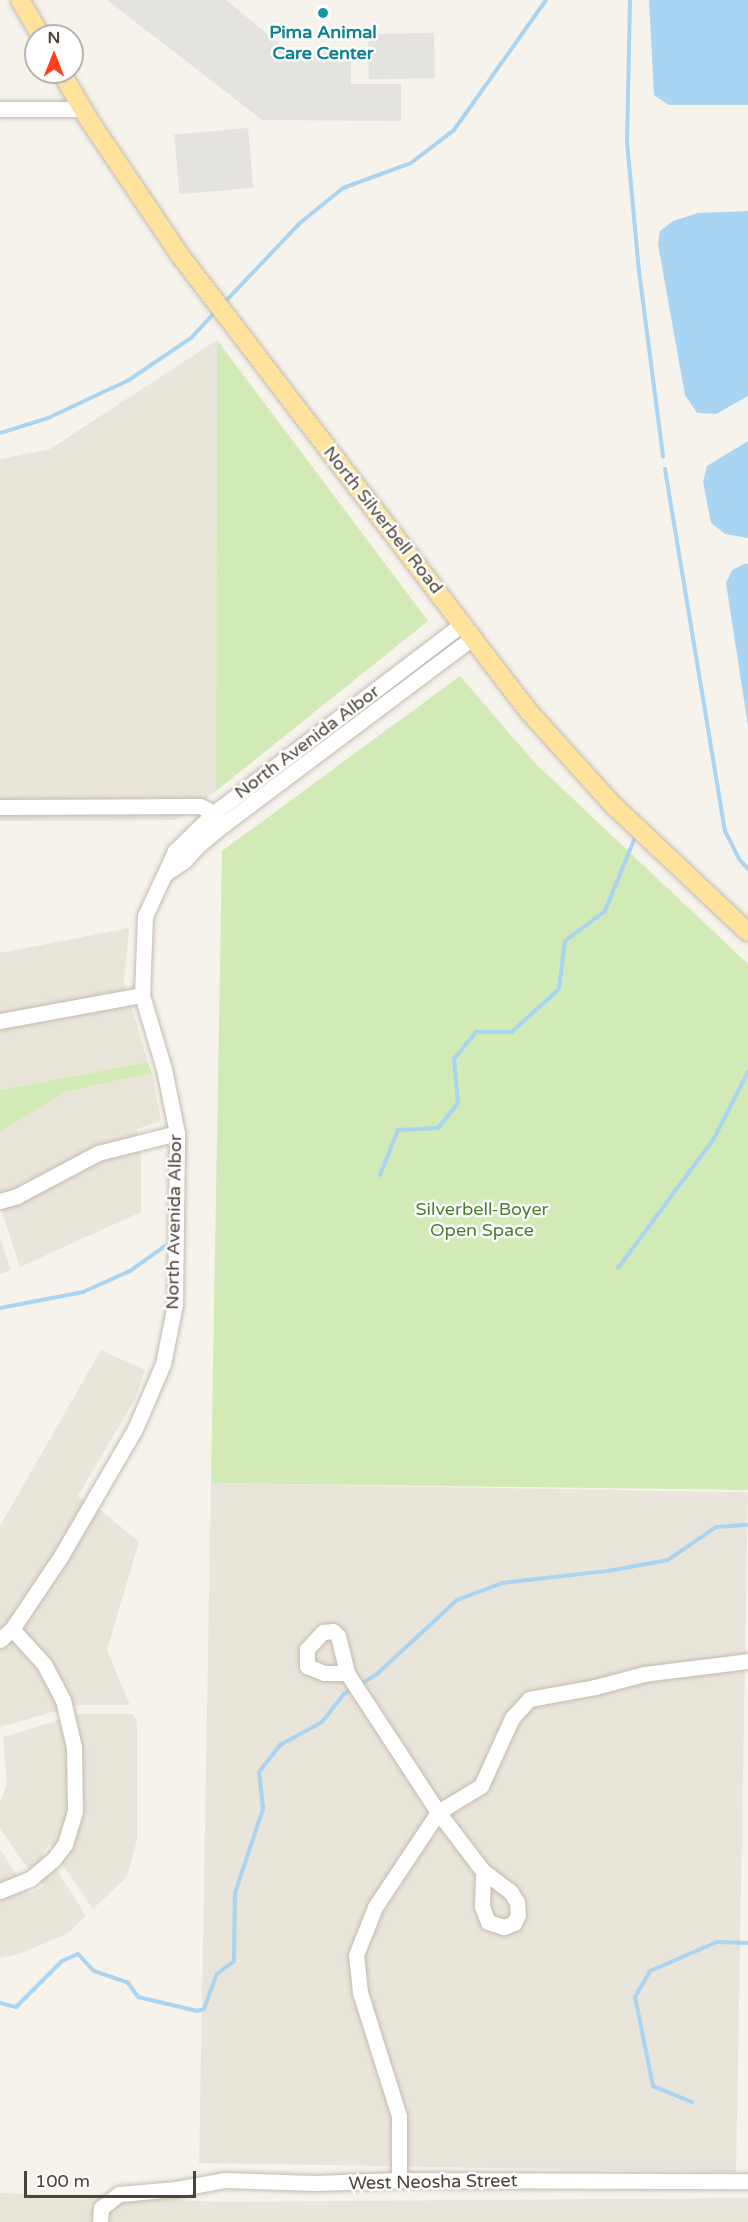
<!DOCTYPE html>
<html>
<head>
<meta charset="utf-8">
<style>
	body { margin:0 }
	#map { position:relative; width:748px; height:2222px; overflow:hidden; background:#f6f3ec; font-family:"Varela Round",sans-serif }
	div>[style] { position:absolute }
	.residential>* { inset:0; background:#eae5da; transform-origin:0 0 }
	.green>* { inset:0; background:#d2eab5 }
	.parking>* { inset:0; background:#e5e3e0; transform-origin:0 0 }
	.water>* { inset:0; background:#a9d4f2 }
	.stream>* { height:4px; margin:-2px; padding:0 2px; transform-origin:2px; border-radius:2px; background:#a9d4f2 }
	.roads { filter:drop-shadow(0 0 2px #c2bbae) drop-shadow(0 0 2px #c2bbae) }
	.minor>* { height:15px; margin:-7.5px; padding:0 7.5px; transform-origin:7.5px; border-radius:7.5px; background:#fff }
	.major>* { height:18px; margin:-9px; padding:0 9px; transform-origin:9px; border-radius:9px; background:#ffe39c }
	.dots>* { width:16px; height:16px; translate:-50% -50%; box-sizing:border-box; border:3px solid #fff; border-radius:50% }
	span { translate:-50% -50%; white-space:nowrap; text-align:center; line-height:1.15; -webkit-text-stroke:5px #fff; paint-order:stroke }
	.culture-label { font-size:18px; color:#0d838f; font-weight:700 }
	.street-label { font-size:18px; color:#4b4439 }
	.park-label { font-size:18px; color:#4a7f2a }
	.north { position:absolute; left:24px; top:24px; width:60px; height:60px; box-sizing:border-box; background:#fff; border:2px solid #b7b4b0; border-radius:50%; rotate:0deg; font-size:16px; font-weight:700; line-height:24px; text-align:center; color:#4b4439 }
	.north::after { content:''; display:block; margin:auto; width:21px; height:27px; background:#fc3f1d; clip-path:polygon(50% 0,100% 100%,50% 72%,0 100%) }
	.scale { position:absolute; left:24px; top:2171px; width:172px; height:27px; box-sizing:border-box; border:3px solid #4b4439; border-top:0; padding-left:8px; font-size:18px; line-height:21px; white-space:nowrap; color:#4b4439; -webkit-text-stroke:4px #fff; paint-order:stroke }
</style>
</head>
<body>
<div id="map">
	<div class="residential">
		<i style="clip-path:polygon(217px 340px,216px 791px,177px 820px,0 821px,0 459px,50px 449px)"></i>
		<i style="clip-path:polygon(129px 928px,124px 982px,148px 1062px,0 1090px,0 953px)"></i>
		<i style="clip-path:polygon(152px 1073px,161px 1121px,137px 1129px,141px 1155px,141px 1212px,20px 1267px,0 1206px,0 1132px,65px 1092px)"></i>
		<i style="clip-path:polygon(0 1238px,11px 1270px,0 1274px)"></i>
		<i style="clip-path:polygon(101px 1350px,145px 1370px,135px 1399px,78px 1496px,102px 1511px,139px 1542px,107px 1650px,130px 1705px,77px 1705px,0 1727px,0 1526px)"></i>
		<i style="left:211px;top:1483px;width:537px;height:680px;rotate:1deg"></i>
		<i style="clip-path:polygon(79px 1714px,133px 1714px,137px 1722px,137px 1840px,127px 1877px,93px 1909px,49px 1844px,42px 1854px,59px 1873px,86px 1916px,67px 1934px,19px 1954px,0 1958px,0 1849px,29px 1894px,44px 1886px,25px 1865px,0 1828px,0 1803px,7px 1783px,3px 1737px)"></i>
		<i style="clip-path:polygon(0 2193px,221px 2202px,748px 2198px,748px 2222px,0 2222px)"></i>
	</div>
	<div class="green">
		<i style="clip-path:polygon(217px 340px,428px 621px,216px 791px)"></i>
		<i style="clip-path:polygon(460px 676px,535px 763px,748px 964px,748px 1490px,211px 1483px,222px 851px)"></i>
		<i style="clip-path:polygon(148px 1062px,152px 1073px,65px 1092px,0 1132px,0 1090px)"></i>
	</div>
	<div class="parking">
		<i style="clip-path:polygon(107px 0,226px 0,288px 51px,351px 51px,351px 84px,401px 84px,401px 121px,262px 120px)"></i>
		<i style="left:434px;top:33px;width:45px;height:66px;rotate:89deg"></i>
		<i style="left:248px;top:128px;width:60px;height:74px;rotate:85deg"></i>
	</div>
	<div class="water">
		<i style="clip-path:polygon(649px 0,748px 0,748px 105px,669px 105px,654px 95px)"></i>
		<i style="clip-path:polygon(748px 211px,748px 396px,716px 414px,697px 413px,685px 395px,658px 244px,660px 231px,673px 221px,698px 213px)"></i>
		<i style="clip-path:polygon(748px 441px,748px 538px,725px 534px,711px 523px,703px 482px,707px 466px)"></i>
		<i style="clip-path:polygon(746px 563px,748px 564px,748px 726px,726px 583px,732px 570px)"></i>
	</div>
	<div class="stream">
		<i style="left:630px;top:0;width:142px;rotate:91.2deg"></i>
		<i style="left:627px;top:142px;width:130px;rotate:84.7deg"></i>
		<i style="left:639px;top:271px;width:187px;rotate:82.6deg"></i>
		<i style="left:223px;top:304px;width:112px;rotate:-46.5deg"></i>
		<i style="left:300px;top:223px;width:55px;rotate:-39.1deg"></i>
		<i style="left:343px;top:188px;width:72px;rotate:-20.2deg"></i>
		<i style="left:411px;top:163px;width:54px;rotate:-37.5deg"></i>
		<i style="left:454px;top:130px;width:159px;rotate:-54.7deg"></i>
		<i style="left:0;top:433px;width:50px;rotate:-17.4deg"></i>
		<i style="left:48px;top:418px;width:89px;rotate:-25.1deg"></i>
		<i style="left:129px;top:380px;width:75px;rotate:-34.1deg"></i>
		<i style="left:191px;top:338px;width:37px;rotate:-47deg"></i>
		<i style="left:665px;top:469px;width:367px;rotate:80.6deg"></i>
		<i style="left:725px;top:831px;width:31px;rotate:63deg"></i>
		<i style="left:739px;top:859px;width:13px;rotate:48deg"></i>
		<i style="left:380px;top:1175px;width:48px;rotate:-68.2deg"></i>
		<i style="left:398px;top:1130px;width:40px;rotate:-2.9deg"></i>
		<i style="left:438px;top:1128px;width:32px;rotate:-51deg"></i>
		<i style="left:458px;top:1103px;width:44px;rotate:-95.2deg"></i>
		<i style="left:454px;top:1059px;width:35px;rotate:-51deg"></i>
		<i style="left:476px;top:1032px;width:36px"></i>
		<i style="left:512px;top:1032px;width:64px;rotate:-42.5deg"></i>
		<i style="left:559px;top:989px;width:48px;rotate:-82.9deg"></i>
		<i style="left:565px;top:941px;width:50px;rotate:-36.9deg"></i>
		<i style="left:605px;top:911px;width:77px;rotate:-67.8deg"></i>
		<i style="left:618px;top:1268px;width:159px;rotate:-53.4deg"></i>
		<i style="left:713px;top:1140px;width:76px;rotate:-62.8deg"></i>
		<i style="left:0;top:1308px;width:85px;rotate:-10.9deg"></i>
		<i style="left:83px;top:1292px;width:51px;rotate:-24.1deg"></i>
		<i style="left:130px;top:1271px;width:43px;rotate:-35.5deg"></i>
		<i style="left:359px;top:1685px;width:21px;rotate:-31deg"></i>
		<i style="left:377px;top:1674px;width:109px;rotate:-42.8deg"></i>
		<i style="left:457px;top:1600px;width:48px;rotate:-20.7deg"></i>
		<i style="left:502px;top:1583px;width:107px;rotate:-6.5deg"></i>
		<i style="left:608px;top:1571px;width:61px;rotate:-10.4deg"></i>
		<i style="left:668px;top:1560px;width:58px;rotate:-34.5deg"></i>
		<i style="left:716px;top:1527px;width:32px;rotate:-4deg"></i>
		<i style="left:0;top:2003px;width:16px;rotate:14deg"></i>
		<i style="left:16px;top:2007px;width:65px;rotate:-45deg"></i>
		<i style="left:62px;top:1961px;width:17px;rotate:-24deg"></i>
		<i style="left:78px;top:1954px;width:23px;rotate:47deg"></i>
		<i style="left:94px;top:1971px;width:36px;rotate:19deg"></i>
		<i style="left:128px;top:1983px;width:17px;rotate:54deg"></i>
		<i style="left:138px;top:1997px;width:61px;rotate:13.3deg"></i>
		<i style="left:197px;top:2011px;width:7px;rotate:-16deg"></i>
		<i style="left:204px;top:2009px;width:37px;rotate:-70deg"></i>
		<i style="left:217px;top:1974px;width:21px;rotate:-37deg"></i>
		<i style="left:234px;top:1961px;width:68px;rotate:-89.2deg"></i>
		<i style="left:235px;top:1893px;width:89px;rotate:-71.6deg"></i>
		<i style="left:263px;top:1809px;width:37px;rotate:-96deg"></i>
		<i style="left:259px;top:1772px;width:34px;rotate:-52deg"></i>
		<i style="left:280px;top:1745px;width:48px;rotate:-28.7deg"></i>
		<i style="left:322px;top:1722px;width:36px;rotate:-52deg"></i>
		<i style="left:344px;top:1694px;width:9px;rotate:-32deg"></i>
		<i style="left:692px;top:2102px;width:42px;rotate:-157.7deg"></i>
		<i style="left:653px;top:2086px;width:91px;rotate:-101.4deg"></i>
		<i style="left:635px;top:1997px;width:30px;rotate:-60deg"></i>
		<i style="left:650px;top:1971px;width:73px;rotate:-23.4deg"></i>
		<i style="left:717px;top:1942px;width:31px;rotate:2deg"></i>
	</div>
	<div class="roads">
		<div class="minor">
			<i style="left:0;top:109px;width:83px"></i>
			<i style="left:0;top:807px;width:200px;rotate:-0.3deg"></i>
			<i style="left:200px;top:806px;width:16px;rotate:27deg"></i>
			<i style="left:214px;top:813px;width:10px;rotate:53deg"></i>
			<i style="left:166px;top:873px;width:22px;rotate:-34deg"></i>
			<i style="left:184px;top:861px;width:23px;rotate:-47deg"></i>
			<i style="left:200px;top:844px;width:30px;rotate:-40deg"></i>
			<i style="left:223px;top:825px;width:313px;rotate:-36.9deg"></i>
			<i style="left:0;top:1021px;width:144px;rotate:-10.4deg"></i>
			<i style="left:0;top:1201px;width:18px;rotate:-16deg"></i>
			<i style="left:17px;top:1196px;width:92px;rotate:-28deg"></i>
			<i style="left:98px;top:1153px;width:81px;rotate:-14.2deg"></i>
			<i style="left:0;top:1640px;width:16px;rotate:-43deg"></i>
			<i style="left:12px;top:1629px;width:88px;rotate:-56.1deg"></i>
			<i style="left:61px;top:1556px;width:147px;rotate:-59.8deg"></i>
			<i style="left:135px;top:1429px;width:71px;rotate:-66.7deg"></i>
			<i style="left:163px;top:1364px;width:61px;rotate:-78.7deg"></i>
			<i style="left:175px;top:1304px;width:171px;rotate:-89.3deg"></i>
			<i style="left:177px;top:1133px;width:65px;rotate:-101.5deg"></i>
			<i style="left:164px;top:1069px;width:77px;rotate:-106.6deg"></i>
			<i style="left:142px;top:995px;width:79px;rotate:-87.8deg"></i>
			<i style="left:145px;top:916px;width:72px;rotate:-65.2deg"></i>
			<i style="left:175px;top:851px;width:54px;rotate:-44.3deg"></i>
			<i style="left:214px;top:813px;width:313px;rotate:-37.3deg"></i>
			<i style="left:347px;top:1673px;width:23px;rotate:180deg"></i>
			<i style="left:324px;top:1673px;width:18px;rotate:-158deg"></i>
			<i style="left:307px;top:1666px;width:17px;rotate:-90deg"></i>
			<i style="left:307px;top:1649px;width:23px;rotate:-47deg"></i>
			<i style="left:323px;top:1632px;width:10px;rotate:-6deg"></i>
			<i style="left:333px;top:1631px;width:7px;rotate:45deg"></i>
			<i style="left:338px;top:1636px;width:38px;rotate:76deg"></i>
			<i style="left:347px;top:1673px;width:166px;rotate:56.8deg"></i>
			<i style="left:438px;top:1812px;width:74px;rotate:52.7deg"></i>
			<i style="left:483px;top:1871px;width:34px;rotate:37deg"></i>
			<i style="left:510px;top:1891px;width:13px;rotate:58deg"></i>
			<i style="left:517px;top:1902px;width:13px;rotate:86deg"></i>
			<i style="left:518px;top:1915px;width:9px;rotate:117deg"></i>
			<i style="left:514px;top:1923px;width:11px;rotate:158deg"></i>
			<i style="left:504px;top:1927px;width:17px;rotate:-163deg"></i>
			<i style="left:488px;top:1922px;width:17px;rotate:-111deg"></i>
			<i style="left:482px;top:1906px;width:35px;rotate:-88deg"></i>
			<i style="left:0;top:1891px;width:32px;rotate:-22deg"></i>
			<i style="left:30px;top:1879px;width:30px;rotate:-40deg"></i>
			<i style="left:53px;top:1860px;width:20px;rotate:-53deg"></i>
			<i style="left:65px;top:1844px;width:34px;rotate:-73deg"></i>
			<i style="left:75px;top:1811px;width:64px;rotate:-90.9deg"></i>
			<i style="left:74px;top:1747px;width:48px;rotate:-103.2deg"></i>
			<i style="left:63px;top:1700px;width:41px;rotate:-117.8deg"></i>
			<i style="left:44px;top:1664px;width:47px;rotate:-132.4deg"></i>
			<i style="left:399px;top:2180px;width:64px;rotate:-90deg"></i>
			<i style="left:399px;top:2116px;width:130px;rotate:-107.5deg"></i>
			<i style="left:360px;top:1992px;width:37px;rotate:-96deg"></i>
			<i style="left:356px;top:1955px;width:52px;rotate:-68.4deg"></i>
			<i style="left:375px;top:1907px;width:114px;rotate:-56.4deg"></i>
			<i style="left:438px;top:1812px;width:50px;rotate:-31.2deg"></i>
			<i style="left:481px;top:1786px;width:75px;rotate:-65.5deg"></i>
			<i style="left:512px;top:1718px;width:25px;rotate:-48deg"></i>
			<i style="left:529px;top:1699px;width:67px;rotate:-10.3deg"></i>
			<i style="left:595px;top:1687px;width:51px;rotate:-14.9deg"></i>
			<i style="left:644px;top:1674px;width:105px;rotate:-7.1deg"></i>
			<i style="left:100px;top:2222px;width:14px;rotate:-86deg"></i>
			<i style="left:101px;top:2208px;width:23px;rotate:-38deg"></i>
			<i style="left:119px;top:2194px;width:57px;rotate:-5deg"></i>
			<i style="left:176px;top:2189px;width:50px;rotate:-10.4deg"></i>
			<i style="left:225px;top:2180px;width:90px;rotate:1.9deg"></i>
			<i style="left:315px;top:2183px;width:84px;rotate:-2deg"></i>
			<i style="left:399px;top:2180px;width:349px;rotate:0.2deg"></i>
		</div>
		<div class="major">
			<i style="left:20px;top:0;width:42px;rotate:59.7deg"></i>
			<i style="left:61px;top:72px;width:56px;rotate:59.7deg"></i>
			<i style="left:89px;top:120px;width:161px;rotate:56.1deg"></i>
			<i style="left:179px;top:254px;width:576px;rotate:52.61deg"></i>
			<i style="left:529px;top:712px;width:125px;rotate:47.9deg"></i>
			<i style="left:613px;top:805px;width:185px;rotate:43.3deg"></i>
		</div>
	</div>
	<div class="dots">
		<i style="left:323px;top:13px;background:#0f9aa8"></i>
	</div>
	<div class="culture-label">
		<span style="left:323px;top:43px">Pima Animal<br>Care Center</span>
	</div>
	<div class="street-label">
		<span style="left:383px;top:520px;rotate:52deg">North Silverbell Road</span>
		<span style="left:307px;top:742px;rotate:-37deg">North Avenida Albor</span>
		<span style="left:174px;top:1222px;rotate:-89deg">North Avenida Albor</span>
		<span style="left:433px;top:2182px;rotate:-1deg">West Neosha Street</span>
	</div>
	<div class="park-label">
		<span style="left:482px;top:1220px">Silverbell-Boyer<br>Open Space</span>
	</div>
	<div class="north">N</div>
	<div class="scale">100 m</div>
</div>
</body>
</html>
